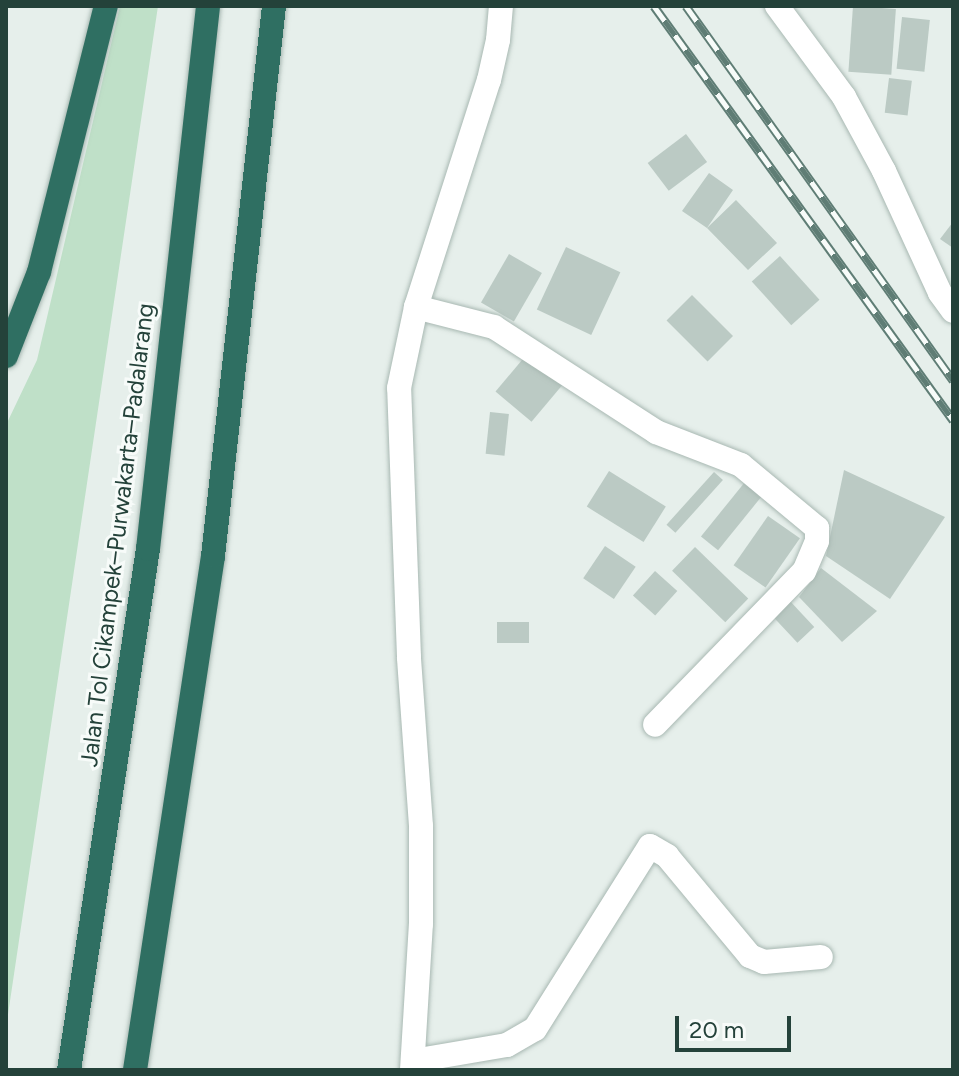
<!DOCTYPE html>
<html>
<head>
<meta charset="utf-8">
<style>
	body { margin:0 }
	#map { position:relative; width:959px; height:1076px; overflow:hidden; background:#e6efeb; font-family:Figtree,sans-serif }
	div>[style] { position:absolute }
	.green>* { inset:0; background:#bfe0c8 }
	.building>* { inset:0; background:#bbcac4; transform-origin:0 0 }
	.roads { filter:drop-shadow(0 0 2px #a8b8b2) drop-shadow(0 0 2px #a8b8b2) }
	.minor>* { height:24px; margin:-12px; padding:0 12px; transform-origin:12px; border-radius:12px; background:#fff }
	.highway>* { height:24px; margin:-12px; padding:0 12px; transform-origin:12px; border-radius:12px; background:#2f6f62 }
	.rail>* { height:9px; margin-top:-4.5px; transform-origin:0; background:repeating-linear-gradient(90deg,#f7fbf9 0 18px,#5f7d75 0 36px); box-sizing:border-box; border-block:2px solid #5f7d75 }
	span { translate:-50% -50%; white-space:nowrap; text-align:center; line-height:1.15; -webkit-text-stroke:6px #f7fbf9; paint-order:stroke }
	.street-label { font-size:24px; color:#24423a }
	.frame { position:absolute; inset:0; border:8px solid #24423a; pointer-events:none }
	.scale { position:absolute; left:675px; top:1016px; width:116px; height:36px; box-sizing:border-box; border:4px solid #24423a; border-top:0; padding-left:10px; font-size:24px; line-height:28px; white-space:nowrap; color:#24423a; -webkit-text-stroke:6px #f7fbf9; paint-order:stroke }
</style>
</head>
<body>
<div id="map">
	<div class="green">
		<i style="clip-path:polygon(120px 6px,158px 6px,6px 1028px,6px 425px,37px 360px)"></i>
	</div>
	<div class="building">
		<i style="left:853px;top:6px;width:43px;height:66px;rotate:4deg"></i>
		<i style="left:902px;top:17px;width:28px;height:52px;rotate:6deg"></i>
		<i style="left:889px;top:78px;width:23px;height:35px;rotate:7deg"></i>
		<i style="left:686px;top:134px;width:35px;height:48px;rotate:53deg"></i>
		<i style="clip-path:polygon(709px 173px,733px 190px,707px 228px,736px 200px,777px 243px,748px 270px,707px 228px,682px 211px)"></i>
		<i style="clip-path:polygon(953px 222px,953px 248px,940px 239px)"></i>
		<i style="left:566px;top:247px;width:60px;height:69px;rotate:25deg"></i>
		<i style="left:509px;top:254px;width:38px;height:56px;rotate:30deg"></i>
		<i style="left:780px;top:256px;width:59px;height:38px;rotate:48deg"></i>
		<i style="left:692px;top:295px;width:58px;height:36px;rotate:45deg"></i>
		<i style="left:527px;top:354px;width:47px;height:49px;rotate:40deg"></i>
		<i style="left:490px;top:412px;width:19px;height:42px;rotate:6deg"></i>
		<i style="clip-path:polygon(844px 470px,945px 517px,890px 599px,826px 556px)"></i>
		<i style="left:609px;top:471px;width:67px;height:42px;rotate:32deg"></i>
		<i style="left:714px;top:472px;width:12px;height:71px;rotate:42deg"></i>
		<i style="left:745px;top:482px;width:22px;height:70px;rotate:39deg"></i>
		<i style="left:768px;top:516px;width:39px;height:60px;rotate:35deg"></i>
		<i style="left:605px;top:546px;width:37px;height:39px;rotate:34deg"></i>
		<i style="left:695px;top:547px;width:74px;height:33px;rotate:44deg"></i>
		<i style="clip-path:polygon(821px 568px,877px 611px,842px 642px,799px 597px)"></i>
		<i style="left:655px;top:571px;width:30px;height:33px;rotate:42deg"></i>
		<i style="left:789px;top:600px;width:37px;height:23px;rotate:47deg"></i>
		<i style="left:497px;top:622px;width:32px;height:21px"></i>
	</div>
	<div class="roads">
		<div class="minor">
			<i style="left:777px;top:6px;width:113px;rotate:53.6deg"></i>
			<i style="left:844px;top:97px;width:84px;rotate:61.6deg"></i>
			<i style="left:884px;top:171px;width:134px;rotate:65.3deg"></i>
			<i style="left:940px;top:293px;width:22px;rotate:54deg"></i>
			<i style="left:416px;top:307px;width:81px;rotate:14.4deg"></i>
			<i style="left:494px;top:327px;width:193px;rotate:32.9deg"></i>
			<i style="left:656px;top:432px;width:91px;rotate:21.2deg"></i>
			<i style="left:741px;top:465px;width:99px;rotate:39.7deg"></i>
			<i style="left:817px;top:528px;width:13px;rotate:90deg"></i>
			<i style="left:817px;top:541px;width:33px;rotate:113deg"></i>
			<i style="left:804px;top:571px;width:214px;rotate:134.1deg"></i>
			<i style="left:413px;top:1061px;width:95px;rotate:-9.7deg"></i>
			<i style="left:507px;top:1045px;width:32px;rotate:-30deg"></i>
			<i style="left:535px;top:1029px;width:216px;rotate:-57.9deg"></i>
			<i style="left:650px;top:846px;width:20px;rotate:30deg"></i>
			<i style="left:667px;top:856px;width:130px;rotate:50.3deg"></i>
			<i style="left:750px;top:956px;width:15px;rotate:23deg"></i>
			<i style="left:764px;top:962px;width:57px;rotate:-5deg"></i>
			<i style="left:412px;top:1070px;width:146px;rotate:-86.5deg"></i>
			<i style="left:421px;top:924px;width:98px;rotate:-90deg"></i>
			<i style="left:421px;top:826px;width:169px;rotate:-94.1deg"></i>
			<i style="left:409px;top:657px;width:269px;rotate:-92.1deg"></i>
			<i style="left:399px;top:388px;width:83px;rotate:-78.1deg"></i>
			<i style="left:416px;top:307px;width:238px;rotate:-72.2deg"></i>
			<i style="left:489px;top:80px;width:41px;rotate:-77.3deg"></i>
			<i style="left:498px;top:40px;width:34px;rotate:-85deg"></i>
		</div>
		<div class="highway">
			<i style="left:6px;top:356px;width:90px;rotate:-68.6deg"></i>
			<i style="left:39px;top:272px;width:274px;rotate:-75.9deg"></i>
			<i style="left:69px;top:1070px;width:527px;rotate:-81.38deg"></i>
			<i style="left:148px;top:549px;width:546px;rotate:-83.69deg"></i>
			<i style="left:135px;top:1070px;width:520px;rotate:-81.37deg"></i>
			<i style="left:213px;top:556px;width:553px;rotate:-83.67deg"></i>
		</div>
	</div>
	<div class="rail">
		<i style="left:654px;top:6px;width:511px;rotate:54.16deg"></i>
		<i style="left:686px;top:6px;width:460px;rotate:54.5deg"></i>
	</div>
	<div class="street-label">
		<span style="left:117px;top:535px;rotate:-83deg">Jalan Tol Cikampek–Purwakarta–Padalarang</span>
	</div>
	<div class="frame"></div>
	<div class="scale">20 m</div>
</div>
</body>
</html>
